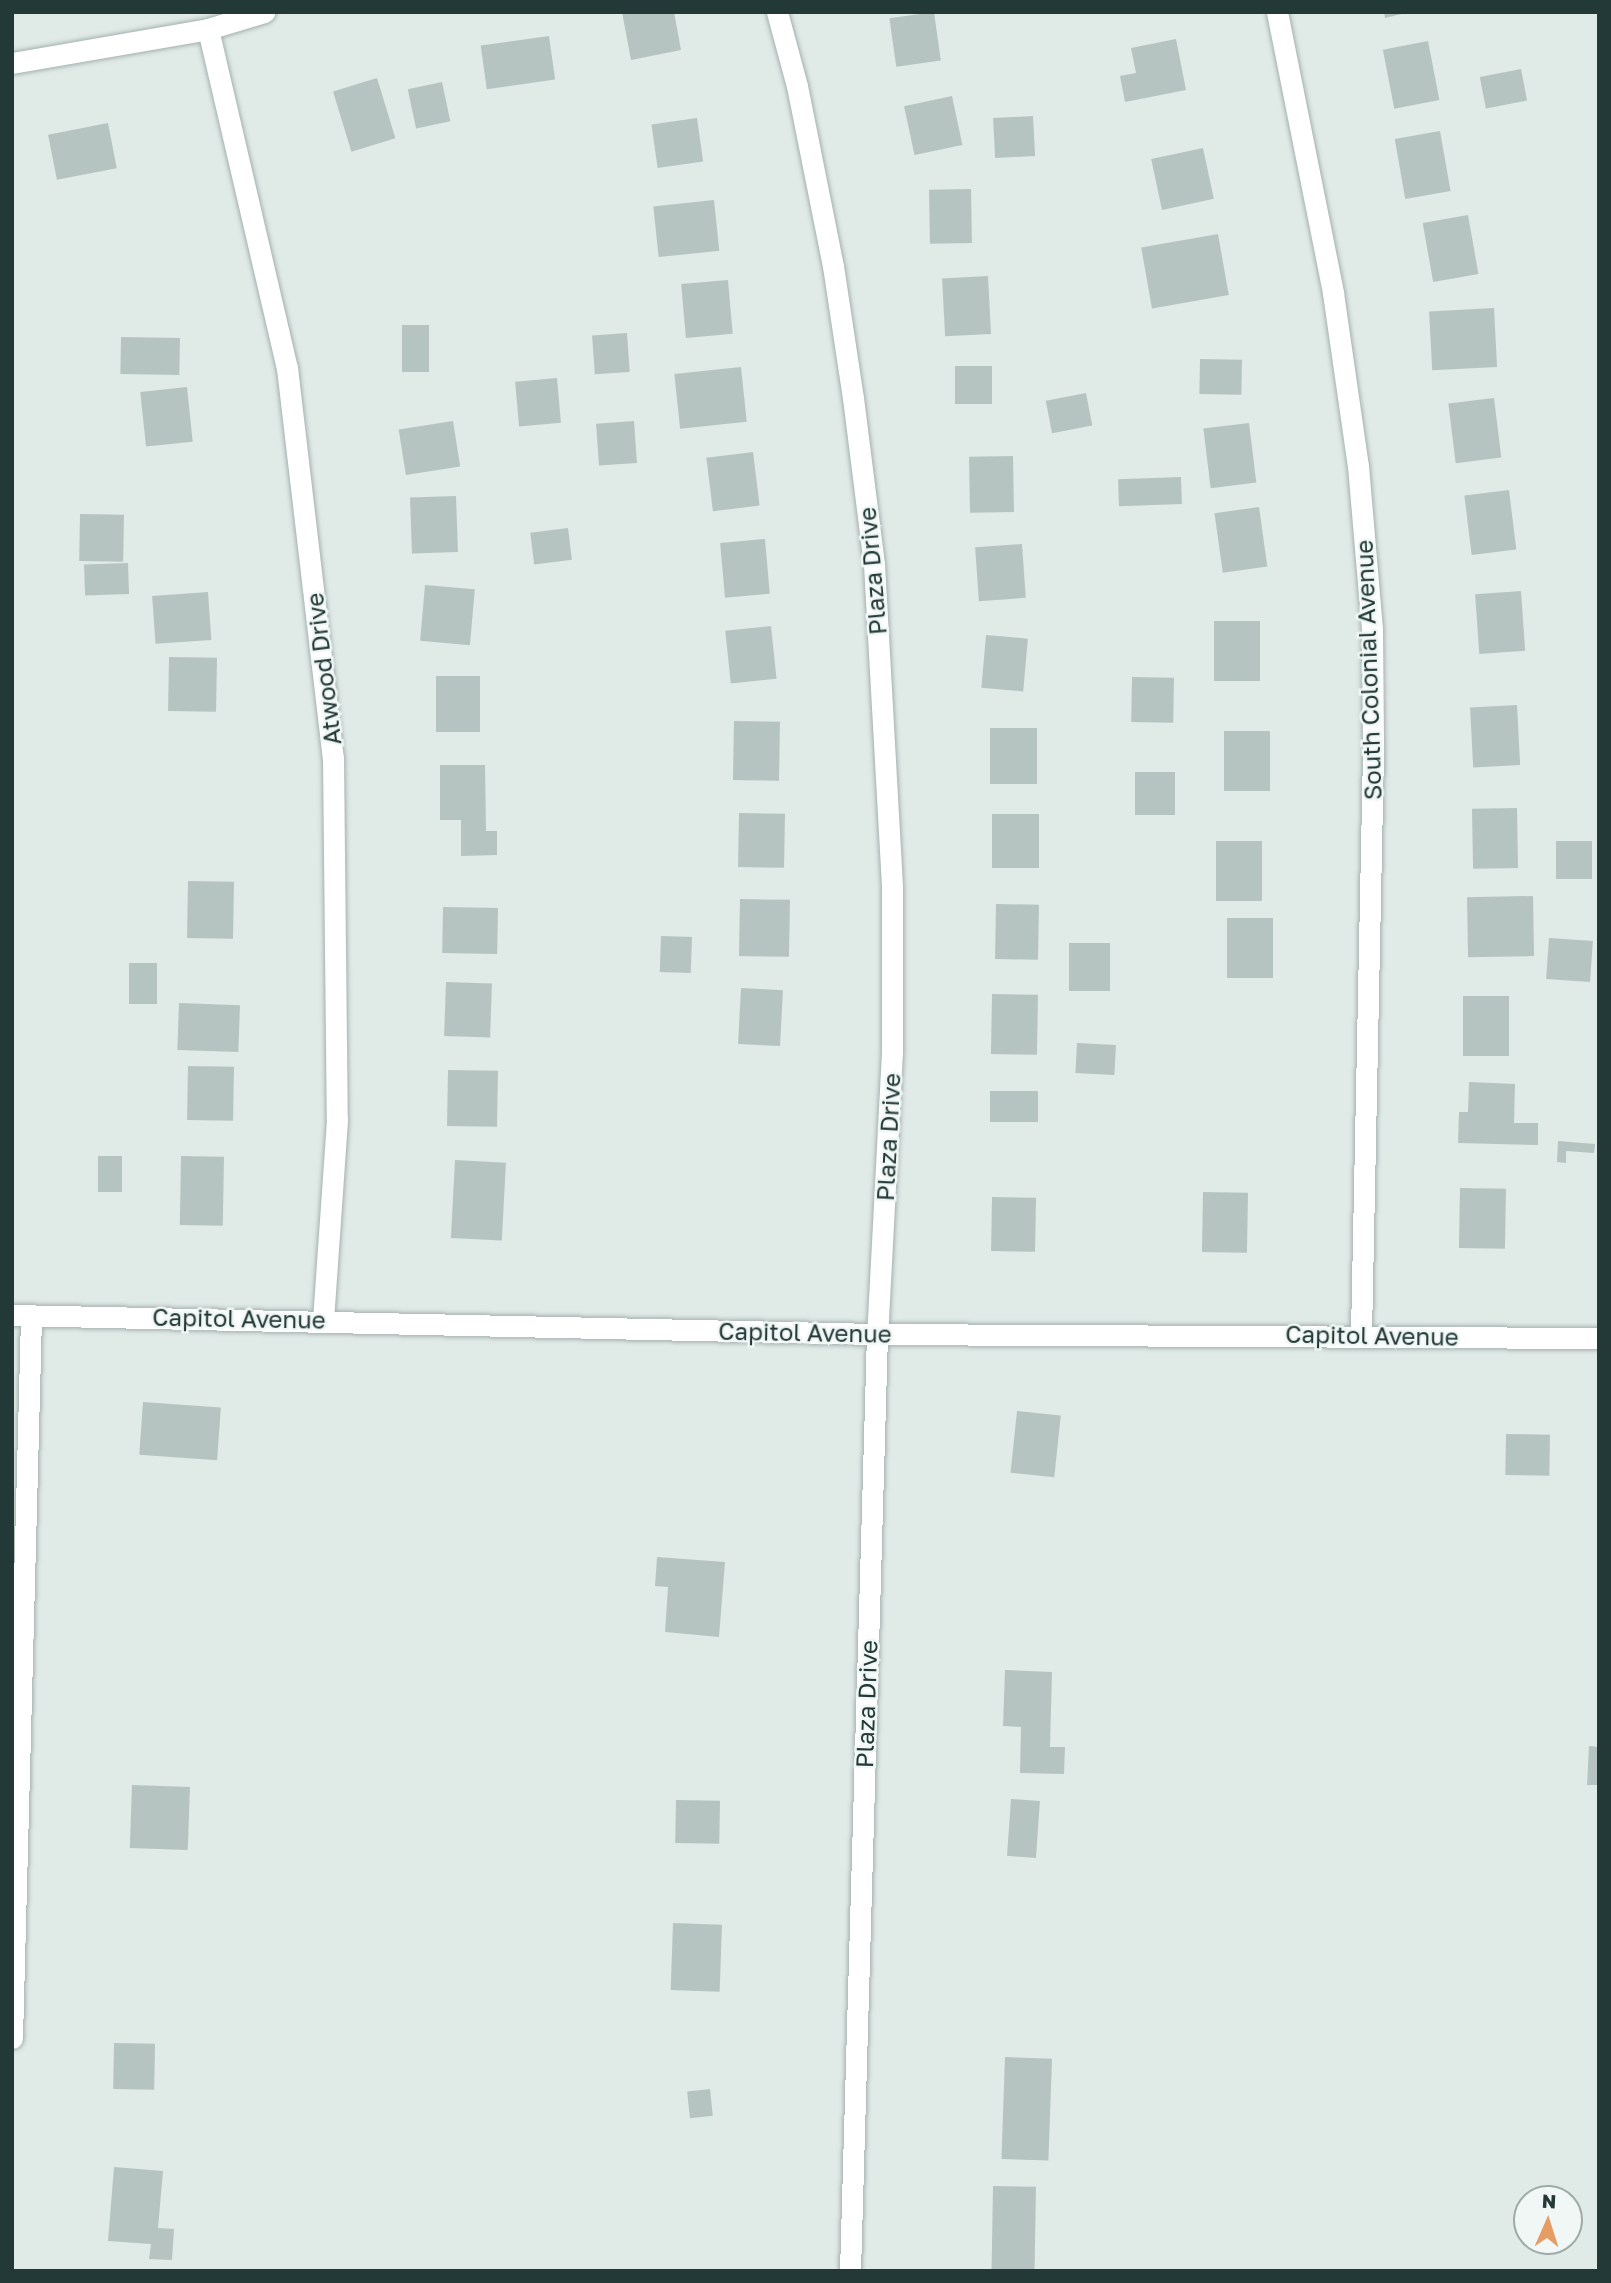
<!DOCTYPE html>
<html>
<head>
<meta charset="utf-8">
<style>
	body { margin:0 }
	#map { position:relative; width:1611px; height:2283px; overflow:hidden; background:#e0eae7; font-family:"Golos Text",sans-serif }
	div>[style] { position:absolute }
	.building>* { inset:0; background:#b6c4c1; transform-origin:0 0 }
	.roads { filter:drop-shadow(0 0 2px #a4b1af) drop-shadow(0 0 2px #a4b1af) }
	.street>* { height:21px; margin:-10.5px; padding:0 10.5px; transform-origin:10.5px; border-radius:10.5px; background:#fff }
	span { translate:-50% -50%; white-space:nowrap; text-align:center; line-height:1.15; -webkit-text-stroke:5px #f0f7f5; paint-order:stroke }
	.street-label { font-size:24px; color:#233937 }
	.frame { position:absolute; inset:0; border:14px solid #233937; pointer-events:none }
	.north { position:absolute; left:1513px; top:2185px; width:70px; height:70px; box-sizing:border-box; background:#f0f7f5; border:2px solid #9eaba9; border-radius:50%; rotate:3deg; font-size:19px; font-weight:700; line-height:28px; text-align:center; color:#233937 }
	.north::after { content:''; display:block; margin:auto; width:24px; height:32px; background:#e59d63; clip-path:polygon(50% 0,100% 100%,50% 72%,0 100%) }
</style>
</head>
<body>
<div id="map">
	<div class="building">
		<i style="clip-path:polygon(622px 12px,674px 12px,681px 50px,631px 60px)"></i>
		<i style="left:934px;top:12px;width:49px;height:45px;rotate:82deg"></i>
		<i style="clip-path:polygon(1384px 12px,1406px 12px,1406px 13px,1385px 18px)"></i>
		<i style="left:549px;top:36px;width:44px;height:69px;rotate:82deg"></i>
		<i style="clip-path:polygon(1176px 39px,1186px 90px,1125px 102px,1120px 76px,1136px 73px,1131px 48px)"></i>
		<i style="left:1428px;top:41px;width:60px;height:46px;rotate:79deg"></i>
		<i style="left:1521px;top:69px;width:32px;height:42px;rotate:79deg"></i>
		<i style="left:377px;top:78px;width:63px;height:46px;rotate:73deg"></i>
		<i style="left:442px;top:82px;width:40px;height:35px;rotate:78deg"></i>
		<i style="left:952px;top:96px;width:50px;height:49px;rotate:78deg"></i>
		<i style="left:1033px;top:116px;width:40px;height:40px;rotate:87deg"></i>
		<i style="left:697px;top:118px;width:44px;height:46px;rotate:82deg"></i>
		<i style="left:108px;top:123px;width:46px;height:61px;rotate:79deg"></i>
		<i style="left:1440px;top:131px;width:61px;height:46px;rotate:80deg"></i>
		<i style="left:1203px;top:148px;width:52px;height:53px;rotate:78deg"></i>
		<i style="left:971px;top:189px;width:54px;height:42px;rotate:89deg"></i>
		<i style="left:714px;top:200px;width:51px;height:61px;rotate:84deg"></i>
		<i style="left:1468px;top:215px;width:60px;height:46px;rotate:80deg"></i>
		<i style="left:1218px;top:234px;width:62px;height:78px;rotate:80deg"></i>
		<i style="left:988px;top:276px;width:58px;height:46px;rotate:87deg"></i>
		<i style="left:728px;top:280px;width:54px;height:47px;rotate:85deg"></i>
		<i style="left:1494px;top:308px;width:59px;height:65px;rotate:87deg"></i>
		<i style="left:402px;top:325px;width:27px;height:47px"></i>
		<i style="left:627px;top:333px;width:39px;height:35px;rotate:86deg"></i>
		<i style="left:121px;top:337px;width:59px;height:37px;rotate:1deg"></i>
		<i style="left:1200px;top:359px;width:42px;height:35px;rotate:1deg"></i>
		<i style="left:955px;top:366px;width:37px;height:38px"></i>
		<i style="left:741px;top:367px;width:55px;height:67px;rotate:84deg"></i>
		<i style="left:557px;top:378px;width:45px;height:42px;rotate:85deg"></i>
		<i style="left:187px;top:387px;width:55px;height:47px;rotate:84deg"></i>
		<i style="left:1086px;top:393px;width:33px;height:41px;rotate:79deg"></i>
		<i style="left:1494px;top:398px;width:60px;height:46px;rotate:83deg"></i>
		<i style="left:453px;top:421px;width:46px;height:55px;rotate:81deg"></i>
		<i style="left:634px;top:421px;width:42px;height:38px;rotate:86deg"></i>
		<i style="left:1249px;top:423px;width:60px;height:46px;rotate:83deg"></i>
		<i style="left:753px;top:452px;width:54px;height:47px;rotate:83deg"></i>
		<i style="left:1013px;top:456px;width:56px;height:44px;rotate:89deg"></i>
		<i style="left:1181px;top:477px;width:27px;height:63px;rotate:88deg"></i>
		<i style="left:1509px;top:490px;width:60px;height:45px;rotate:83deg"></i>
		<i style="left:456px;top:496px;width:56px;height:46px;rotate:88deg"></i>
		<i style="left:1259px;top:507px;width:60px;height:45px;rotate:82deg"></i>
		<i style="left:80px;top:514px;width:44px;height:47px;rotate:1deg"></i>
		<i style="left:568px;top:528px;width:32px;height:38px;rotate:83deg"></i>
		<i style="left:765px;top:539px;width:55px;height:45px;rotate:85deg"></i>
		<i style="left:1022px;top:544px;width:54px;height:47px;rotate:86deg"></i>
		<i style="left:128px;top:563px;width:31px;height:44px;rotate:88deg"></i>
		<i style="left:425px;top:585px;width:50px;height:56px;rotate:5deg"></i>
		<i style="left:1521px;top:591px;width:60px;height:46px;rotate:86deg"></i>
		<i style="left:208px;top:592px;width:48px;height:56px;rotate:86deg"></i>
		<i style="left:1214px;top:621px;width:46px;height:60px"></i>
		<i style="left:771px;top:626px;width:53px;height:46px;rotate:84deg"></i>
		<i style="left:986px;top:635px;width:42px;height:53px;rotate:5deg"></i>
		<i style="left:169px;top:657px;width:48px;height:54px;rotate:1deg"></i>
		<i style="left:436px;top:676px;width:44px;height:56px"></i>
		<i style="left:1132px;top:677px;width:42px;height:45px;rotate:1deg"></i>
		<i style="left:1517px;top:705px;width:60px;height:47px;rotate:87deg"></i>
		<i style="left:734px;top:721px;width:46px;height:59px;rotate:1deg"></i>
		<i style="left:990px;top:728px;width:47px;height:56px"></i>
		<i style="left:1224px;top:731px;width:46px;height:60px"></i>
		<i style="clip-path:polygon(440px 765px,485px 765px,486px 831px,497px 831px,497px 855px,461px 856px,461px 820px,440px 820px)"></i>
		<i style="left:1135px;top:772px;width:40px;height:43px"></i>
		<i style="left:1517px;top:808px;width:60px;height:45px;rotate:89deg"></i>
		<i style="left:739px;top:813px;width:46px;height:54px;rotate:1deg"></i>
		<i style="left:992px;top:814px;width:47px;height:54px"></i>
		<i style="left:1216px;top:841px;width:46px;height:60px"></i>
		<i style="left:1556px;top:841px;width:36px;height:38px"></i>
		<i style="left:188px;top:881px;width:46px;height:57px;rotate:1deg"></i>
		<i style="left:1533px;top:896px;width:60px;height:66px;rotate:89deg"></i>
		<i style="left:740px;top:899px;width:50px;height:57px;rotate:1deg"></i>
		<i style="left:996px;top:904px;width:43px;height:55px;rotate:1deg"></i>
		<i style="left:443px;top:907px;width:55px;height:46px;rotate:1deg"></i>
		<i style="left:1227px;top:918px;width:46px;height:60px"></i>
		<i style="left:661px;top:936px;width:31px;height:36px;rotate:2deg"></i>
		<i style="left:1549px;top:938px;width:44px;height:41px;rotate:4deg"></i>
		<i style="left:1069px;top:943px;width:41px;height:48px"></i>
		<i style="left:129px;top:963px;width:28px;height:41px"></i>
		<i style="left:446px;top:982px;width:46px;height:54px;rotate:2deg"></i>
		<i style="left:741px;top:988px;width:42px;height:56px;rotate:3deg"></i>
		<i style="left:992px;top:994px;width:46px;height:60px;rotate:1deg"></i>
		<i style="left:1463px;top:996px;width:46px;height:60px"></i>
		<i style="left:179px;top:1003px;width:61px;height:47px;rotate:2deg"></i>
		<i style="left:1077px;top:1043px;width:39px;height:30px;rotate:3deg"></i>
		<i style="left:188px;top:1066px;width:46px;height:54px;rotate:1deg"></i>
		<i style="left:448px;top:1070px;width:50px;height:56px;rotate:1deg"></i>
		<i style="clip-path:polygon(1469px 1082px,1515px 1084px,1514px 1123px,1538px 1123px,1538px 1145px,1458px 1143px,1459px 1112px,1468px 1112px)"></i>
		<i style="left:990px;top:1091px;width:48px;height:31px"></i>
		<i style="clip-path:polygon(1558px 1141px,1595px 1144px,1594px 1153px,1566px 1151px,1566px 1163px,1557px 1162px)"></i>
		<i style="left:98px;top:1156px;width:24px;height:36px"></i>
		<i style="left:181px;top:1156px;width:43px;height:69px;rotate:1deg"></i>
		<i style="left:455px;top:1160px;width:51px;height:78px;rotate:3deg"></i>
		<i style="left:1460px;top:1188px;width:46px;height:60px;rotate:1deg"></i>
		<i style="left:1203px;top:1192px;width:45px;height:60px;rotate:1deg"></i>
		<i style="left:992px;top:1197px;width:44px;height:54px;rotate:1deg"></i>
		<i style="left:143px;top:1402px;width:78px;height:53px;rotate:4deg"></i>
		<i style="left:1017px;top:1411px;width:44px;height:62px;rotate:6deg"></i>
		<i style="left:1506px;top:1434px;width:44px;height:41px;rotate:1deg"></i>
		<i style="clip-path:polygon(657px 1557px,725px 1562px,719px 1637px,665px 1632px,668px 1587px,655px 1586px)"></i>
		<i style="clip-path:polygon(1005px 1670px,1052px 1672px,1050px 1747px,1065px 1747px,1064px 1774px,1020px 1773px,1021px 1727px,1003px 1726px)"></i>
		<i style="clip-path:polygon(1589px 1746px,1599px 1747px,1599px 1785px,1587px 1785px)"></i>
		<i style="left:132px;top:1785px;width:58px;height:63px;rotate:2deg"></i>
		<i style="left:1011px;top:1799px;width:29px;height:57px;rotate:4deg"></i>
		<i style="left:676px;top:1800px;width:44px;height:43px;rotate:1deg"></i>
		<i style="left:673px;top:1923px;width:49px;height:67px;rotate:2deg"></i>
		<i style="left:114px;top:2043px;width:41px;height:46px;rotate:1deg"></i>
		<i style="left:1005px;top:2057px;width:47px;height:102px;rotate:2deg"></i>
		<i style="left:710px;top:2089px;width:27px;height:23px;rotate:84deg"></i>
		<i style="clip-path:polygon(114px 2167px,163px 2171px,158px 2228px,174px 2229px,172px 2260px,149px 2259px,151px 2244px,108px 2241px)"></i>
		<i style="left:993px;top:2186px;width:43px;height:85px;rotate:1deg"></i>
	</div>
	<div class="roads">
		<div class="street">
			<i style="left:777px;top:12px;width:77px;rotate:74.9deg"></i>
			<i style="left:797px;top:86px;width:184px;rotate:78.7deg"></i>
			<i style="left:833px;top:266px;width:134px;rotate:81.4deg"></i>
			<i style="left:853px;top:398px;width:167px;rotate:82.8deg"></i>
			<i style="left:874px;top:564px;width:324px;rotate:86.8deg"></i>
			<i style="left:892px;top:888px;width:164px;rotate:90deg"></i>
			<i style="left:892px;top:1052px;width:282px;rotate:93deg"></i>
			<i style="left:877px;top:1334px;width:937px;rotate:91.65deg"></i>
			<i style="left:1277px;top:12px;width:287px;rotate:78.7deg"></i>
			<i style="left:1333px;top:293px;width:175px;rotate:81.8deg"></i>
			<i style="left:1358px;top:466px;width:163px;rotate:85.1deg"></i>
			<i style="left:1372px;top:628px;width:124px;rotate:89.5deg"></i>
			<i style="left:1373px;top:752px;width:583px;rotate:91.18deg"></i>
			<i style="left:208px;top:29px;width:348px;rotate:76.9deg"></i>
			<i style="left:287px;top:368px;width:392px;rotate:83.3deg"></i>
			<i style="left:333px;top:757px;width:363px;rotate:89.4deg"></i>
			<i style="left:337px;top:1120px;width:200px;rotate:94deg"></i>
			<i style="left:12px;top:63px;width:199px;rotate:-9.8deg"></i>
			<i style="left:208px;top:29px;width:59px;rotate:-16.9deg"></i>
			<i style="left:12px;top:1315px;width:865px;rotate:1.26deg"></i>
			<i style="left:877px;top:1334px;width:722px;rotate:0.32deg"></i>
			<i style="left:12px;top:2038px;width:723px;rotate:-88.49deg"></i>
		</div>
	</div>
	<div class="street-label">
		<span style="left:872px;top:571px;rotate:-95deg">Plaza Drive</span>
		<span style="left:323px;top:669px;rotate:-97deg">Atwood Drive</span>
		<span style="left:1368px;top:670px;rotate:-92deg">South Colonial Avenue</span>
		<span style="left:888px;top:1137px;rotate:-87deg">Plaza Drive</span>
		<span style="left:239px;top:1318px;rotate:1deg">Capitol Avenue</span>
		<span style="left:805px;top:1332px;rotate:1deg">Capitol Avenue</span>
		<span style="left:1372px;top:1335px;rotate:1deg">Capitol Avenue</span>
		<span style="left:866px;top:1704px;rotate:-88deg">Plaza Drive</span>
	</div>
	<div class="frame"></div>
	<div class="north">N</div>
</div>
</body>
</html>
